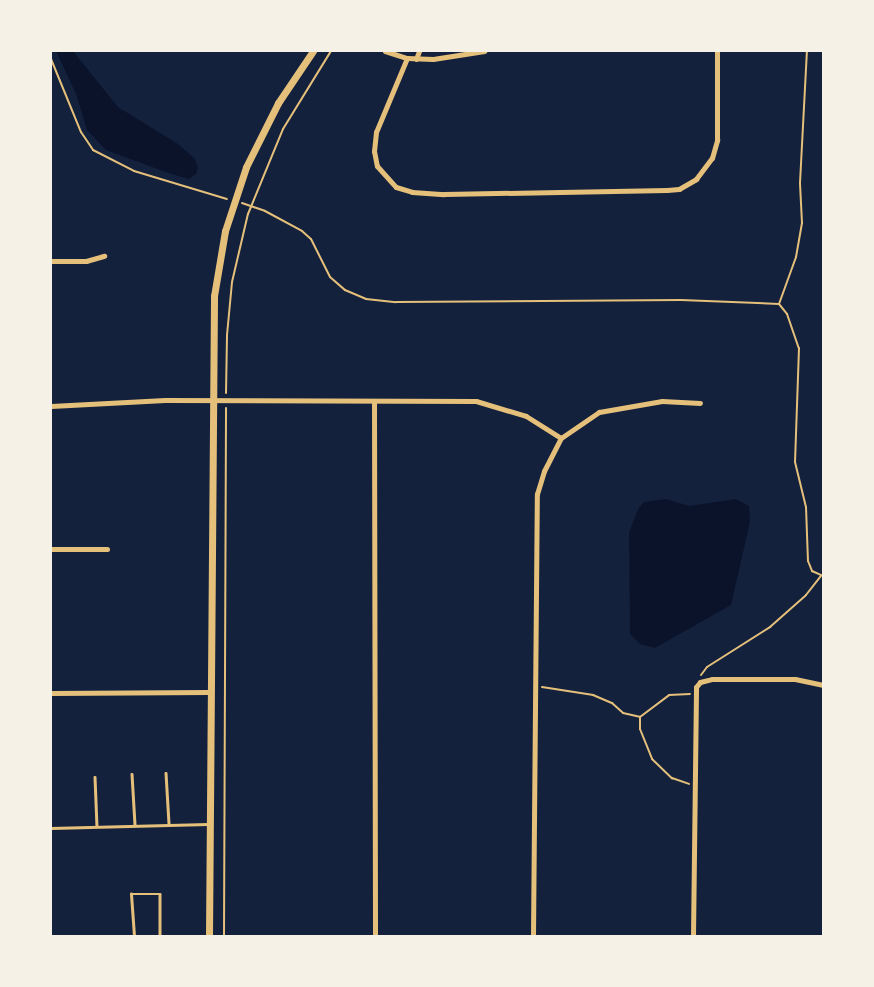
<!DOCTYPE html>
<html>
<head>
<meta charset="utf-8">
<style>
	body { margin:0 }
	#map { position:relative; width:874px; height:987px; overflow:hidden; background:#14213d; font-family:"Roboto Serif",serif }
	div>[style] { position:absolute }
	.water>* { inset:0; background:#0b132b }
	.path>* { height:2px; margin:-1px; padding:0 1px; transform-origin:1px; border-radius:1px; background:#e5c07b }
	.service>* { height:2.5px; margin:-1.25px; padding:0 1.25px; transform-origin:1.25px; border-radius:1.25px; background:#e5c07b }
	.minor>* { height:5px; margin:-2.5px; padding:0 2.5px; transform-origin:2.5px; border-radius:2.5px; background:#e5c07b }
	.secondary>* { height:7px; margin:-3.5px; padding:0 3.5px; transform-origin:3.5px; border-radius:3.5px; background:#e5c07b }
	span { translate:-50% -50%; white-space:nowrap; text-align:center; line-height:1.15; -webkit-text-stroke:4px #f6f1e7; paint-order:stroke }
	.frame { position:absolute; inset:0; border:52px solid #f6f1e7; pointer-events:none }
</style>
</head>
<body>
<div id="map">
	<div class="water">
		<i style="clip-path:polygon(56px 51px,73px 51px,118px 107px,178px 144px,194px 158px,198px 167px,196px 174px,189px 179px,171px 174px,106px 150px,87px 130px,76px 94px)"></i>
		<i style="clip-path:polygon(666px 499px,689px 506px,736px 499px,749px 506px,750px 522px,731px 605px,655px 648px,640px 644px,630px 634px,629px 533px,638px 509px,644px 502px)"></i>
	</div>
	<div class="path">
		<i style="left:51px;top:59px;width:79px;rotate:67.7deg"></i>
		<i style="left:81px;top:132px;width:22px;rotate:56deg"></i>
		<i style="left:93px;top:150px;width:46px;rotate:27.1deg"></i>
		<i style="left:134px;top:171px;width:97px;rotate:16.8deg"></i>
		<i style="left:242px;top:203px;width:24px;rotate:19deg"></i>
		<i style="left:265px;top:211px;width:42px;rotate:28.4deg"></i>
		<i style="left:302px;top:231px;width:12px;rotate:42deg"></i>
		<i style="left:311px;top:239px;width:42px;rotate:63.4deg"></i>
		<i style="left:330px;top:277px;width:20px;rotate:41deg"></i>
		<i style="left:345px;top:290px;width:23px;rotate:23deg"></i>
		<i style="left:366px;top:299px;width:30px;rotate:6deg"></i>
		<i style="left:396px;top:302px;width:285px;rotate:-0.4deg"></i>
		<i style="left:681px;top:300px;width:98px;rotate:2.3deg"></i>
		<i style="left:779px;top:304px;width:13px;rotate:51deg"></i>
		<i style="left:787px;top:314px;width:36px;rotate:71deg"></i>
		<i style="left:799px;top:348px;width:114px;rotate:92deg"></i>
		<i style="left:795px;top:462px;width:46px;rotate:76.3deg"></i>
		<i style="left:806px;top:507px;width:54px;rotate:87.9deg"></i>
		<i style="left:808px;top:561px;width:11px;rotate:68deg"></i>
		<i style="left:812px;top:571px;width:12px;rotate:24deg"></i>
		<i style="left:779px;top:304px;width:50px;rotate:-70.1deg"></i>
		<i style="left:796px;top:257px;width:35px;rotate:-80deg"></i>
		<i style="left:802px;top:223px;width:40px;rotate:-92.9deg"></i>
		<i style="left:800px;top:183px;width:132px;rotate:-87deg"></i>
		<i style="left:226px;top:393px;width:58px;rotate:-89deg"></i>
		<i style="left:227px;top:335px;width:53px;rotate:-84.6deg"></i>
		<i style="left:232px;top:282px;width:70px;rotate:-76.8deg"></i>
		<i style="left:248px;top:214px;width:92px;rotate:-67.6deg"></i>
		<i style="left:283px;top:129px;width:92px;rotate:-58.4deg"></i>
		<i style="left:701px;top:675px;width:10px;rotate:-53deg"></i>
		<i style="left:707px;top:667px;width:75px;rotate:-32.4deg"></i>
		<i style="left:770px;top:627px;width:48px;rotate:-41.6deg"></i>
		<i style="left:806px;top:595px;width:24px;rotate:-52deg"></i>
		<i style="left:542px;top:687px;width:52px;rotate:8.9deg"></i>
		<i style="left:593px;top:695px;width:21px;rotate:23deg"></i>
		<i style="left:612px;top:703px;width:15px;rotate:42deg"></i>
		<i style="left:623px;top:713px;width:17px;rotate:13deg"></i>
		<i style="left:640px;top:717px;width:36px;rotate:-37deg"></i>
		<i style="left:669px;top:695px;width:21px;rotate:-3deg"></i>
		<i style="left:640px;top:717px;width:12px;rotate:90deg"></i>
		<i style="left:640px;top:729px;width:32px;rotate:68deg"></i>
		<i style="left:652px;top:759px;width:28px;rotate:44deg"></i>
		<i style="left:672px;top:778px;width:18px;rotate:19deg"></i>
		<i style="left:224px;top:936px;width:528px;rotate:-89.78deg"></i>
	</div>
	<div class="service">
		<i style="left:166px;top:773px;width:51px;rotate:86.6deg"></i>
		<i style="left:132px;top:774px;width:51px;rotate:86.6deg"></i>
		<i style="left:95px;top:777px;width:49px;rotate:87.7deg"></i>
		<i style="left:51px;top:828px;width:157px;rotate:-1.5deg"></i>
		<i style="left:134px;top:936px;width:42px;rotate:-94.1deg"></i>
		<i style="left:131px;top:894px;width:29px"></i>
		<i style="left:160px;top:894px;width:42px;rotate:90deg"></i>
	</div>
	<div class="minor">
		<i style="left:385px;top:51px;width:23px;rotate:18deg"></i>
		<i style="left:407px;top:58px;width:26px;rotate:2deg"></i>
		<i style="left:433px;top:59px;width:52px;rotate:-8.9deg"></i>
		<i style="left:407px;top:58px;width:80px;rotate:112.7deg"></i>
		<i style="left:376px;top:132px;width:19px;rotate:96deg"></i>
		<i style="left:374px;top:151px;width:15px;rotate:79deg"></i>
		<i style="left:377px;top:166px;width:28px;rotate:48deg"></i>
		<i style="left:396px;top:187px;width:17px;rotate:17deg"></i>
		<i style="left:412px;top:192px;width:32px;rotate:4deg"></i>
		<i style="left:444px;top:194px;width:223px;rotate:-1deg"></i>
		<i style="left:667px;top:190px;width:12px;rotate:-5deg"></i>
		<i style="left:679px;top:189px;width:20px;rotate:-30deg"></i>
		<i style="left:696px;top:179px;width:26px;rotate:-53deg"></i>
		<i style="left:712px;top:158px;width:19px;rotate:-74deg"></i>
		<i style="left:717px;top:140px;width:89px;rotate:-90deg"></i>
		<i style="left:416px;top:59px;width:9px;rotate:-69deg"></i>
		<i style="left:51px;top:261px;width:35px"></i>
		<i style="left:86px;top:261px;width:19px;rotate:-16deg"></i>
		<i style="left:374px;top:402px;width:534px;rotate:89.89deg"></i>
		<i style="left:51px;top:406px;width:114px;rotate:-3deg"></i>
		<i style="left:165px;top:400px;width:311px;rotate:0.2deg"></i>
		<i style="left:476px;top:401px;width:52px;rotate:16.7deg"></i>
		<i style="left:526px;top:416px;width:41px;rotate:32.2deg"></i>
		<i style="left:561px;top:438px;width:46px;rotate:-34.4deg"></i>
		<i style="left:599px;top:412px;width:64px;rotate:-9.9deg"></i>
		<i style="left:662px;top:401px;width:38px;rotate:3deg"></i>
		<i style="left:51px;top:549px;width:56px"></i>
		<i style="left:51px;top:693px;width:158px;rotate:-0.4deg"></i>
		<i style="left:533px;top:936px;width:442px;rotate:-89.5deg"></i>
		<i style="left:537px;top:494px;width:24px;rotate:-73deg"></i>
		<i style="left:544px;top:471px;width:37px;rotate:-63deg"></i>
		<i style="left:693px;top:936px;width:249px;rotate:-89.3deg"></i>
		<i style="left:696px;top:687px;width:6px;rotate:-51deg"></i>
		<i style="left:700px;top:682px;width:12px;rotate:-14deg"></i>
		<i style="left:712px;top:679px;width:83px"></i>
		<i style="left:795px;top:679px;width:29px;rotate:12deg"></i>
	</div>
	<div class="secondary">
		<i style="left:209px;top:936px;width:640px;rotate:-89.55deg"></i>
		<i style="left:214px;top:296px;width:66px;rotate:-80.4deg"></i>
		<i style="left:225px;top:231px;width:67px;rotate:-71.8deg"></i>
		<i style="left:246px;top:167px;width:72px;rotate:-63.4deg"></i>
		<i style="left:278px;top:103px;width:63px;rotate:-56.1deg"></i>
	</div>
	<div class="frame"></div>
</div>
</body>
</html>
